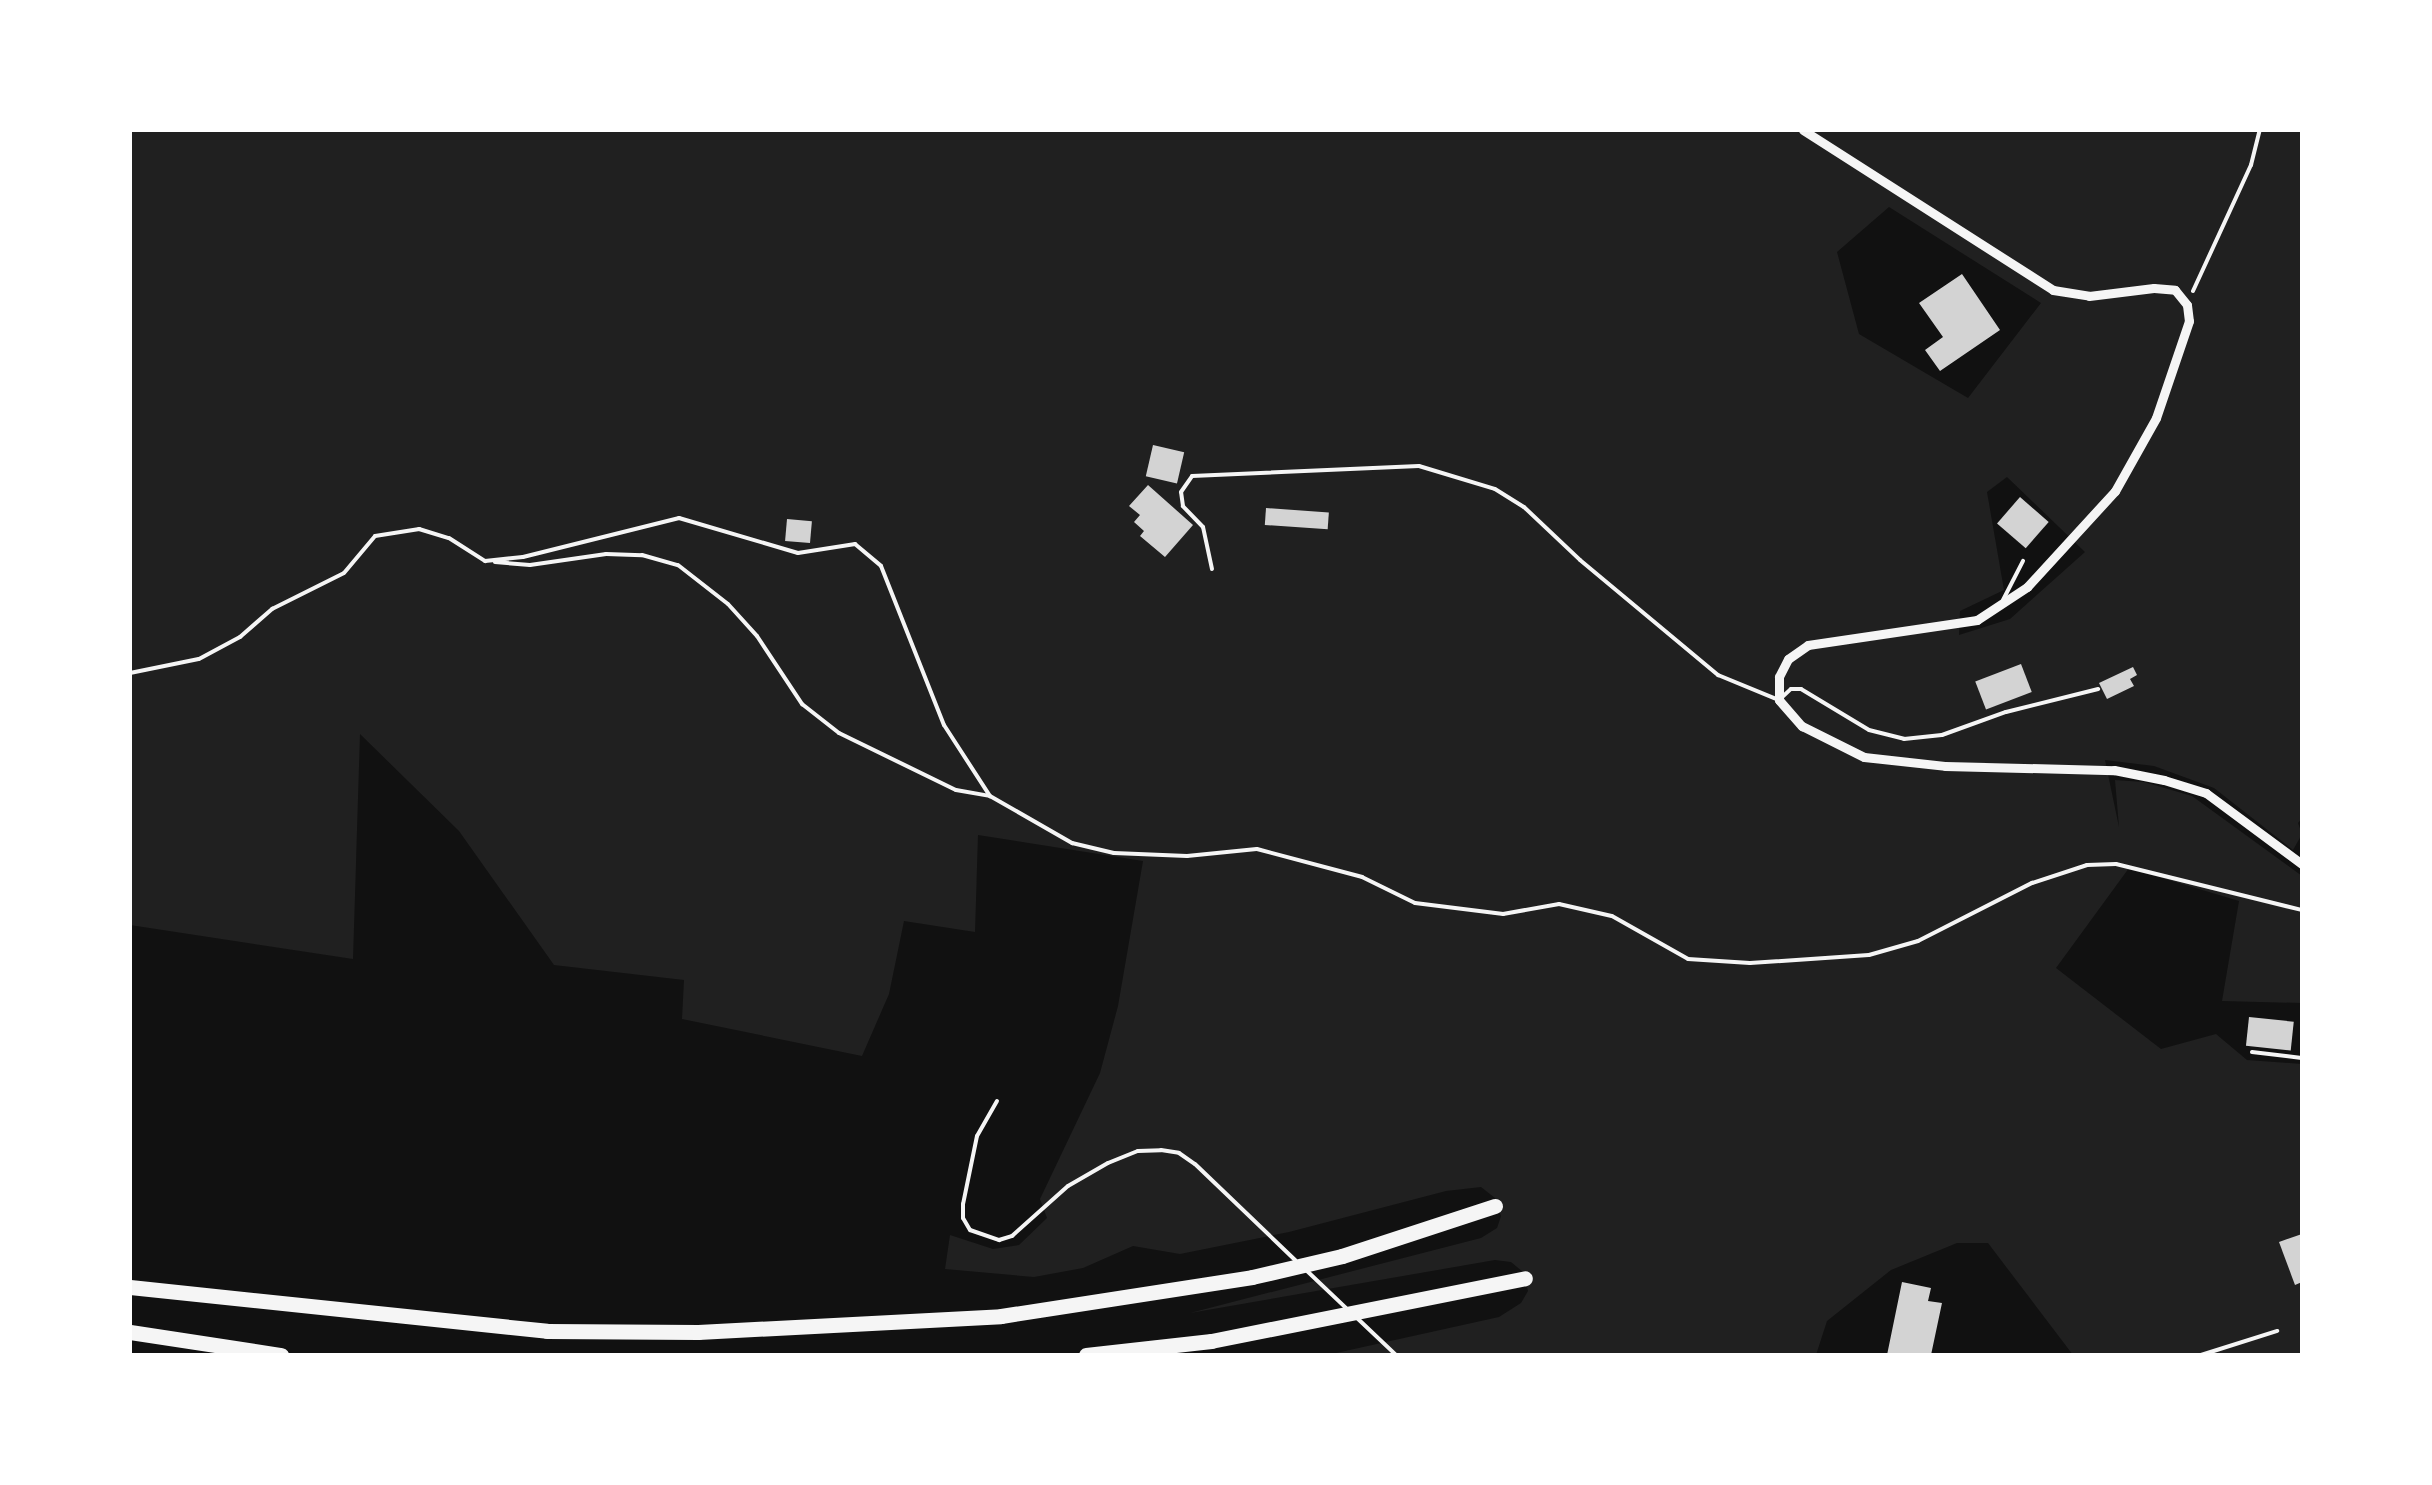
<!DOCTYPE html>
<html>
<head>
<meta charset="utf-8">
<style>
	body { margin:0 }
	#map { position:relative; width:2432px; height:1485px; overflow:hidden; background:#111; font-family:Mulish,sans-serif }
	div>[style] { position:absolute }
	.green>* { inset:0; background:#202020 }
	.building>* { inset:0; background:#d3d3d3; transform-origin:0 0 }
	.path>* { height:4px; margin:-2px; padding:0 2px; transform-origin:2px; border-radius:2px; background:#f5f5f5 }
	.service>* { height:4px; margin:-2px; padding:0 2px; transform-origin:2px; border-radius:2px; background:#f5f5f5 }
	.minor>* { height:9px; margin:-4.5px; padding:0 4.5px; transform-origin:4.5px; border-radius:4.5px; background:#f5f5f5 }
	.motorway>* { height:15px; margin:-7.5px; padding:0 7.5px; transform-origin:7.5px; border-radius:7.5px; background:#f5f5f5 }
	span { translate:-50% -50%; white-space:nowrap; text-align:center; line-height:1.15; -webkit-text-stroke:8px #fff; paint-order:stroke }
	.frame { position:absolute; inset:0; border:132px solid #fff; pointer-events:none }
</style>
</head>
<body>
<div id="map">
	<div class="green">
		<i style="clip-path:polygon(evenodd,130px 130px,2302px 130px,2302px 818px,2298px 823px,2302px 834px,2293px 850px,2214px 788px,2154px 766px,2105px 760px,2119px 827px,2115px 780px,2144px 782px,2192px 796px,2302px 876px,2302px 1003px,2222px 1001px,2239px 901px,2129px 868px,2056px 968px,2161px 1049px,2216px 1034px,2247px 1060px,2302px 1064px,2302px 1355px,2073px 1355px,1988px 1243px,1957px 1243px,1891px 1270px,1827px 1321px,1816px 1355px,1327px 1355px,1499px 1317px,1521px 1303px,1528px 1291px,1523px 1272px,1511px 1262px,1495px 1260px,1190px 1313px,1481px 1238px,1497px 1228px,1501px 1216px,1495px 1198px,1481px 1187px,1446px 1191px,1289px 1232px,1180px 1254px,1133px 1246px,1083px 1268px,1034px 1277px,945px 1269px,950px 1235px,993px 1249px,1019px 1245px,1047px 1218px,1040px 1199px,1100px 1073px,1118px 1006px,1143px 861px,978px 835px,975px 932px,904px 921px,889px 994px,862px 1056px,682px 1019px,684px 980px,554px 965px,459px 831px,360px 734px,353px 959px,130px 925px,130px 130px,1889px 207px,2041px 303px,1968px 398px,1859px 334px,1837px 252px,1889px 207px,130px 130px,2007px 477px,2085px 552px,2010px 619px,1959px 635px,1960px 611px,2004px 590px,1987px 492px,2007px 477px)"></i>
	</div>
	<div class="building">
		<i style="clip-path:polygon(1962px 274px,2000px 330px,1940px 371px,1925px 350px,1943px 337px,1919px 303px)"></i>
		<i style="left:1153px;top:445px;width:32px;height:32px;rotate:13deg"></i>
		<i style="clip-path:polygon(1148px 485px,1193px 525px,1165px 557px,1140px 536px,1144px 531px,1134px 522px,1140px 515px,1129px 506px)"></i>
		<i style="left:2020px;top:497px;width:38px;height:35px;rotate:41deg"></i>
		<i style="left:1266px;top:508px;width:63px;height:17px;rotate:4deg"></i>
		<i style="left:787px;top:519px;width:25px;height:22px;rotate:5deg"></i>
		<i style="left:2021px;top:664px;width:30px;height:49px;rotate:69deg"></i>
		<i style="clip-path:polygon(2133px 667px,2137px 675px,2130px 679px,2134px 686px,2107px 699px,2099px 683px)"></i>
		<i style="left:2249px;top:1017px;width:45px;height:29px;rotate:6deg"></i>
		<i style="clip-path:polygon(2302px 1234px,2302px 1282px,2295px 1285px,2279px 1242px)"></i>
		<i style="clip-path:polygon(1902px 1282px,1931px 1288px,1928px 1301px,1942px 1303px,1931px 1355px,1887px 1355px)"></i>
	</div>
	<div class="path">
		<i style="left:2193px;top:291px;width:139px;rotate:-65.3deg"></i>
		<i style="left:2251px;top:165px;width:36px;rotate:-76deg"></i>
		<i style="left:495px;top:562px;width:35px;rotate:5deg"></i>
		<i style="left:530px;top:565px;width:77px;rotate:-8.2deg"></i>
		<i style="left:606px;top:554px;width:36px;rotate:2deg"></i>
		<i style="left:642px;top:555px;width:37px;rotate:16deg"></i>
		<i style="left:678px;top:565px;width:63px;rotate:38deg"></i>
		<i style="left:728px;top:604px;width:43px;rotate:47.8deg"></i>
		<i style="left:757px;top:636px;width:82px;rotate:56.5deg"></i>
		<i style="left:802px;top:704px;width:47px;rotate:38.1deg"></i>
		<i style="left:839px;top:733px;width:130px;rotate:26deg"></i>
		<i style="left:956px;top:790px;width:34px;rotate:10deg"></i>
		<i style="left:130px;top:673px;width:70px;rotate:-11.5deg"></i>
		<i style="left:199px;top:659px;width:47px;rotate:-28.2deg"></i>
		<i style="left:240px;top:637px;width:43px;rotate:-41.2deg"></i>
		<i style="left:272px;top:609px;width:80px;rotate:-26.6deg"></i>
		<i style="left:344px;top:573px;width:48px;rotate:-50deg"></i>
		<i style="left:375px;top:536px;width:45px;rotate:-9deg"></i>
		<i style="left:419px;top:529px;width:31px;rotate:17deg"></i>
		<i style="left:449px;top:538px;width:43px;rotate:32.6deg"></i>
		<i style="left:485px;top:561px;width:38px;rotate:-6deg"></i>
		<i style="left:523px;top:557px;width:161px;rotate:-14deg"></i>
		<i style="left:679px;top:518px;width:124px;rotate:16.4deg"></i>
		<i style="left:798px;top:553px;width:58px;rotate:-9deg"></i>
		<i style="left:855px;top:544px;width:34px;rotate:40deg"></i>
		<i style="left:881px;top:566px;width:171px;rotate:68.4deg"></i>
		<i style="left:944px;top:725px;width:85px;rotate:57.1deg"></i>
		<i style="left:990px;top:796px;width:95px;rotate:29.8deg"></i>
		<i style="left:1072px;top:843px;width:43px;rotate:13.4deg"></i>
		<i style="left:1114px;top:853px;width:73px;rotate:2.4deg"></i>
		<i style="left:1187px;top:856px;width:70px;rotate:-5.7deg"></i>
		<i style="left:1257px;top:849px;width:109px;rotate:14.9deg"></i>
		<i style="left:1362px;top:877px;width:59px;rotate:26.1deg"></i>
		<i style="left:1415px;top:903px;width:89px;rotate:7.1deg"></i>
		<i style="left:1503px;top:914px;width:57px;rotate:-10.1deg"></i>
		<i style="left:1559px;top:904px;width:54px;rotate:12.8deg"></i>
		<i style="left:1612px;top:916px;width:87px;rotate:29.5deg"></i>
		<i style="left:1688px;top:959px;width:62px;rotate:3.7deg"></i>
		<i style="left:1750px;top:963px;width:119px;rotate:-3.8deg"></i>
		<i style="left:1869px;top:955px;width:51px;rotate:-15.9deg"></i>
		<i style="left:1918px;top:941px;width:128px;rotate:-27deg"></i>
		<i style="left:2032px;top:883px;width:58px;rotate:-18.1deg"></i>
		<i style="left:2087px;top:865px;width:29px;rotate:-2deg"></i>
		<i style="left:2116px;top:864px;width:192px;rotate:13.9deg"></i>
	</div>
	<div class="service">
		<i style="left:1212px;top:569px;width:43px;rotate:-102.1deg"></i>
		<i style="left:1203px;top:527px;width:29px;rotate:-134deg"></i>
		<i style="left:1183px;top:506px;width:14px;rotate:-98deg"></i>
		<i style="left:1181px;top:492px;width:19px;rotate:-55deg"></i>
		<i style="left:1192px;top:476px;width:227px;rotate:-2.5deg"></i>
		<i style="left:1419px;top:466px;width:79px;rotate:16.8deg"></i>
		<i style="left:1495px;top:489px;width:34px;rotate:32deg"></i>
		<i style="left:1524px;top:507px;width:77px;rotate:43.4deg"></i>
		<i style="left:1580px;top:560px;width:180px;rotate:39.8deg"></i>
		<i style="left:1718px;top:675px;width:66px;rotate:22.3deg"></i>
		<i style="left:1779px;top:700px;width:16px;rotate:-43deg"></i>
		<i style="left:1791px;top:689px;width:10px"></i>
		<i style="left:1801px;top:689px;width:79px;rotate:31.1deg"></i>
		<i style="left:1869px;top:730px;width:36px;rotate:14deg"></i>
		<i style="left:1904px;top:739px;width:38px;rotate:-6deg"></i>
		<i style="left:1942px;top:735px;width:68px;rotate:-19.8deg"></i>
		<i style="left:2006px;top:712px;width:95px;rotate:-14deg"></i>
		<i style="left:2003px;top:600px;width:44px;rotate:-62.9deg"></i>
		<i style="left:2252px;top:1052px;width:50px;rotate:6.8deg"></i>
		<i style="left:997px;top:1101px;width:40px;rotate:119.7deg"></i>
		<i style="left:977px;top:1136px;width:69px;rotate:101.6deg"></i>
		<i style="left:963px;top:1204px;width:14px;rotate:90deg"></i>
		<i style="left:963px;top:1218px;width:14px;rotate:60deg"></i>
		<i style="left:970px;top:1230px;width:31px;rotate:19deg"></i>
		<i style="left:999px;top:1240px;width:14px;rotate:-17deg"></i>
		<i style="left:1012px;top:1236px;width:75px;rotate:-41.8deg"></i>
		<i style="left:1068px;top:1186px;width:46px;rotate:-29.9deg"></i>
		<i style="left:1108px;top:1163px;width:32px;rotate:-22deg"></i>
		<i style="left:1138px;top:1151px;width:23px;rotate:-2deg"></i>
		<i style="left:1161px;top:1150px;width:18px;rotate:9deg"></i>
		<i style="left:1179px;top:1153px;width:19px;rotate:35deg"></i>
		<i style="left:1195px;top:1164px;width:139px;rotate:43.8deg"></i>
		<i style="left:1306px;top:1270px;width:55px;rotate:43.5deg"></i>
		<i style="left:1357px;top:1318px;width:54px;rotate:43.5deg"></i>
		<i style="left:2201px;top:1355px;width:80px;rotate:-17.5deg"></i>
	</div>
	<div class="minor">
		<i style="left:1803px;top:130px;width:297px;rotate:32.6deg"></i>
		<i style="left:2053px;top:290px;width:36px;rotate:9deg"></i>
		<i style="left:2089px;top:296px;width:65px;rotate:-7deg"></i>
		<i style="left:2154px;top:288px;width:21px;rotate:5deg"></i>
		<i style="left:2175px;top:290px;width:19px;rotate:51deg"></i>
		<i style="left:2187px;top:305px;width:16px;rotate:83deg"></i>
		<i style="left:2189px;top:321px;width:102px;rotate:108.8deg"></i>
		<i style="left:2156px;top:418px;width:84px;rotate:119.3deg"></i>
		<i style="left:2115px;top:491px;width:130px;rotate:132.5deg"></i>
		<i style="left:2027px;top:587px;width:60px;rotate:146.6deg"></i>
		<i style="left:1977px;top:620px;width:171px;rotate:171.6deg"></i>
		<i style="left:1808px;top:645px;width:24px;rotate:145deg"></i>
		<i style="left:1788px;top:659px;width:20px;rotate:117deg"></i>
		<i style="left:1779px;top:677px;width:23px;rotate:90deg"></i>
		<i style="left:1779px;top:700px;width:35px;rotate:49deg"></i>
		<i style="left:1802px;top:726px;width:69px;rotate:26.6deg"></i>
		<i style="left:1864px;top:757px;width:81px;rotate:6.3deg"></i>
		<i style="left:1945px;top:766px;width:169px;rotate:1.4deg"></i>
		<i style="left:2114px;top:770px;width:51px;rotate:11.3deg"></i>
		<i style="left:2164px;top:780px;width:44px;rotate:17.2deg"></i>
		<i style="left:2206px;top:793px;width:119px;rotate:36.5deg"></i>
	</div>
	<div class="motorway">
		<i style="left:130px;top:1287px;width:419px;rotate:6deg"></i>
		<i style="left:547px;top:1331px;width:151px;rotate:0.4deg"></i>
		<i style="left:698px;top:1332px;width:303px;rotate:-3deg"></i>
		<i style="left:1001px;top:1316px;width:254px;rotate:-8.8deg"></i>
		<i style="left:1252px;top:1277px;width:92px;rotate:-13.1deg"></i>
		<i style="left:1342px;top:1256px;width:161px;rotate:-18.1deg"></i>
		<i style="left:130px;top:1332px;width:153px;rotate:8.7deg"></i>
		<i style="left:1086px;top:1355px;width:126px;rotate:-6.4deg"></i>
		<i style="left:1211px;top:1341px;width:320px;rotate:-11.3deg"></i>
	</div>
	<div class="frame"></div>
</div>
</body>
</html>
